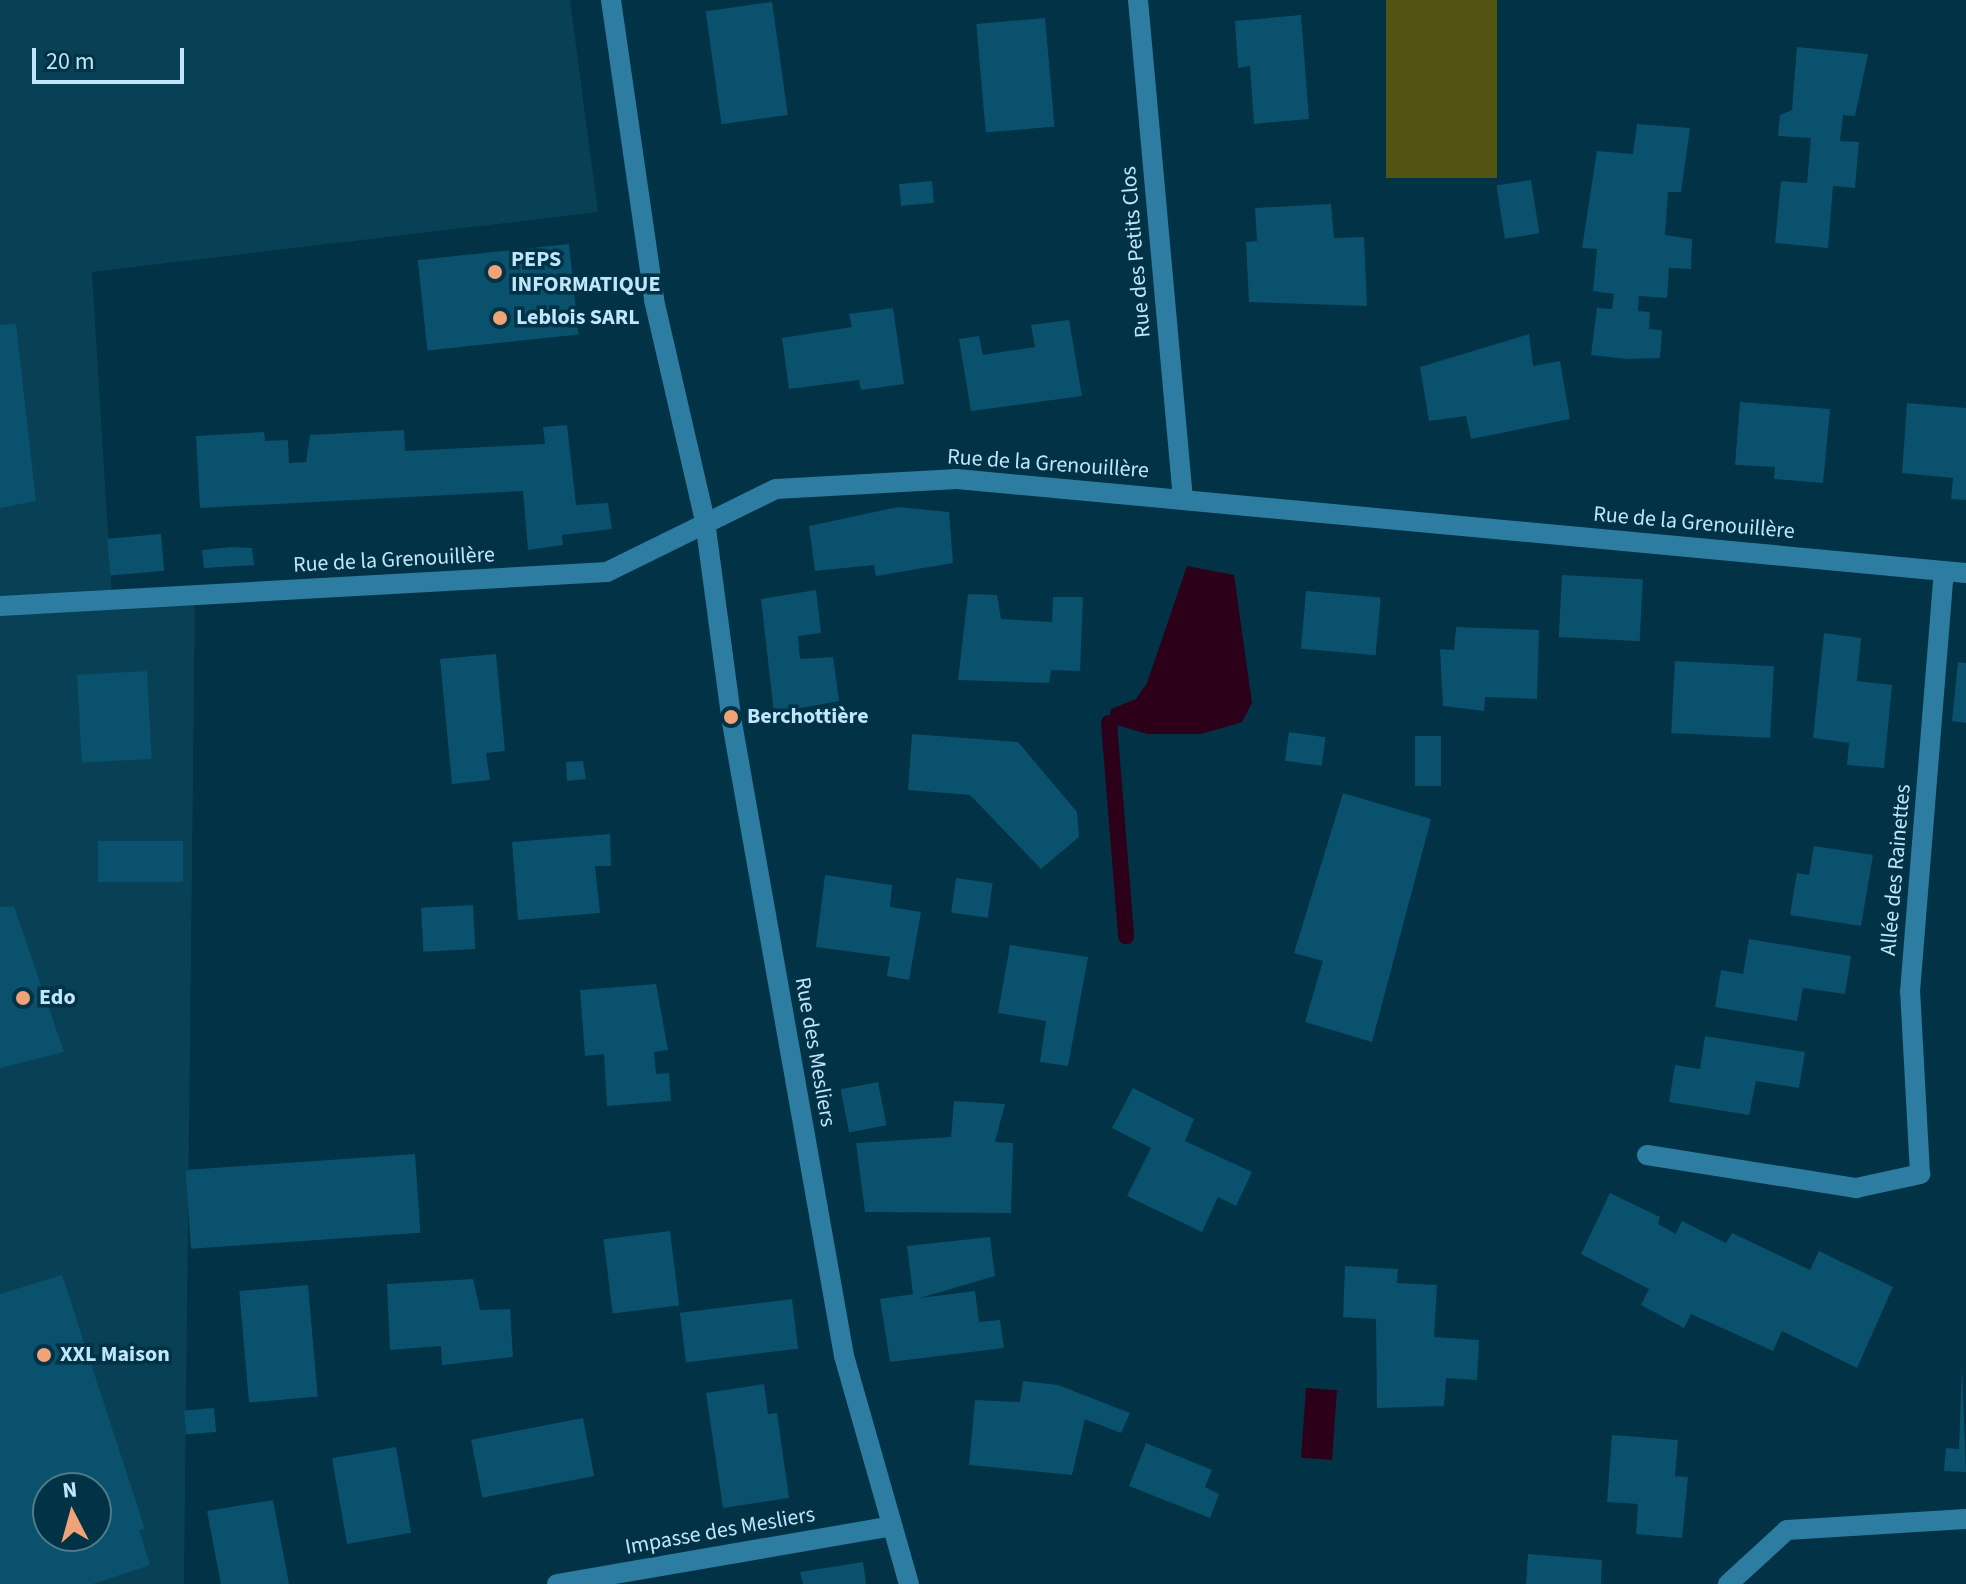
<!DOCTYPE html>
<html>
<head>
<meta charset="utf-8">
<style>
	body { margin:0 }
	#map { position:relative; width:1966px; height:1584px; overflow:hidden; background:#013245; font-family:"Source Sans 3",sans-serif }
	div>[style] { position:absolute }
	.built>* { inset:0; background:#084055 }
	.green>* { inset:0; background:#535412; transform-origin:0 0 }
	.water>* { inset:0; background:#2d0019; transform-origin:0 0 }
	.stream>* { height:16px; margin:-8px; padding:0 8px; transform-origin:8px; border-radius:8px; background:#2d0019 }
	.building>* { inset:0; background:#09516d; transform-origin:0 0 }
	.minor>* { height:20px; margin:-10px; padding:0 10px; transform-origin:10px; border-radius:10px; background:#2c7da1 }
	.dots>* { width:22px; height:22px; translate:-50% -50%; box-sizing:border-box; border:4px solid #013245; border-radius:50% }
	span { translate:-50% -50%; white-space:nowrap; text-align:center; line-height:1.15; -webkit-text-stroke:7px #013245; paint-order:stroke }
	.street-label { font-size:22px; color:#bfe6fa }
	.poi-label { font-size:22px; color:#bfe6fa; font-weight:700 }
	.left { translate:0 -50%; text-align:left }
	.north { position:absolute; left:32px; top:1472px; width:80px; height:80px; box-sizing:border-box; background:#013245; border:2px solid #4d7a8d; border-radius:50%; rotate:354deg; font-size:22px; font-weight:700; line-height:32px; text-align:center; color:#bfe6fa }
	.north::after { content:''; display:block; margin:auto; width:28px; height:36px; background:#efa377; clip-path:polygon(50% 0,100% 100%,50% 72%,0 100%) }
	.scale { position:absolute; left:32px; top:48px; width:152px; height:36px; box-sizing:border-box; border:4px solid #bfe6fa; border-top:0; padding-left:10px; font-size:24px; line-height:28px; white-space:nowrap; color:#bfe6fa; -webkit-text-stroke:6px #013245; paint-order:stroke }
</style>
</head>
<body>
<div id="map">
	<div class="built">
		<i style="clip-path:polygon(evenodd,0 0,570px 0,598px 212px,92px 272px,112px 599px,195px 595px,184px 1584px,0 1584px,0 0,48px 1488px,96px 1488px,96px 1536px,48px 1536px,48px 1488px)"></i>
	</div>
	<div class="green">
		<i style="left:1386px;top:0;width:111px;height:178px"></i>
	</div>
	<div class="water">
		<i style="clip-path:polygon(1187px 566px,1234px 575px,1252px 703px,1242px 722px,1201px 734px,1148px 734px,1109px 723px,1111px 709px,1136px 699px,1147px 683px)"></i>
		<i style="left:1306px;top:1388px;width:31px;height:70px;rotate:4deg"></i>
	</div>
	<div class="stream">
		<i style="left:1109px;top:723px;width:214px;rotate:85.4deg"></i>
	</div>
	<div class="building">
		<i style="left:772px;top:2px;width:114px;height:67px;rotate:82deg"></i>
		<i style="clip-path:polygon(1301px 15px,1309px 119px,1254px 124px,1250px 66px,1238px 68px,1235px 21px)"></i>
		<i style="left:1045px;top:18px;width:109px;height:69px;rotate:85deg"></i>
		<i style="clip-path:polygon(1797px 47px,1868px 54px,1855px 116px,1843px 115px,1840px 141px,1859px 142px,1855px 188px,1833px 186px,1828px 248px,1775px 243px,1781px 181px,1807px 183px,1811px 138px,1778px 136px,1780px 115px,1792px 110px)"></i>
		<i style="clip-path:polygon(1637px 124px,1690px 128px,1681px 192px,1668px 192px,1665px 235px,1692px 239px,1691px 269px,1669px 268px,1667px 298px,1639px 296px,1638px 311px,1650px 312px,1649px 329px,1662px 330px,1660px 358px,1627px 359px,1591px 355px,1597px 308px,1612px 309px,1614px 294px,1593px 291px,1597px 249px,1582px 248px,1597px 151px,1633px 154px)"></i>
		<i style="left:1531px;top:180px;width:54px;height:35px;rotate:81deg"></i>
		<i style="left:932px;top:181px;width:22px;height:33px;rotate:85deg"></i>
		<i style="clip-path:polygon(1331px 204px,1334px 238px,1364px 237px,1367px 306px,1249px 302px,1246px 242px,1257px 241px,1255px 208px)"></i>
		<i style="left:569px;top:244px;width:91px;height:152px;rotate:84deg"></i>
		<i style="clip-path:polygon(893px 308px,904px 384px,861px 390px,859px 380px,789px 389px,782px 338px,852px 327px,849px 314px)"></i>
		<i style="clip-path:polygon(1069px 320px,1082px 396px,971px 411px,959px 339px,979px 336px,983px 355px,1035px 347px,1031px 325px)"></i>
		<i style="clip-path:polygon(16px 324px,36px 501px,0 508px,0 325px)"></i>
		<i style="clip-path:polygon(1529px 334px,1533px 366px,1560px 361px,1570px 419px,1471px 439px,1466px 416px,1429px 421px,1420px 367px)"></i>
		<i style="clip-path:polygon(1740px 402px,1830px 409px,1823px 483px,1774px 479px,1775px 467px,1735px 465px)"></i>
		<i style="clip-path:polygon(1907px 403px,1966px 408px,1966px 500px,1951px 499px,1953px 478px,1902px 473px)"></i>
		<i style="clip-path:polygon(567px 425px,576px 505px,608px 503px,612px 529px,562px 535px,563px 545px,528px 550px,523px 491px,200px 508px,196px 436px,264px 432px,265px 441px,288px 440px,289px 463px,306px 462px,310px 435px,404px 430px,405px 451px,545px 444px,543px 427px)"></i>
		<i style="clip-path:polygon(898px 507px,949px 512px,953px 563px,876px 576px,874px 565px,815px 571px,809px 526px)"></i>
		<i style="left:161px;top:534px;width:37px;height:54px;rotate:85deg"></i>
		<i style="clip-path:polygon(232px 547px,252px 548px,254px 565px,204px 568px,202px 550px)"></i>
		<i style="left:1562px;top:575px;width:81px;height:62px;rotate:3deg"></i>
		<i style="clip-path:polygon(816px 590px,821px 633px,798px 636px,800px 659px,833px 657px,839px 701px,774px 713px,761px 599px)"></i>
		<i style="left:1306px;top:591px;width:75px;height:58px;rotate:5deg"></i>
		<i style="clip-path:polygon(968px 594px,997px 595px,1001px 619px,1052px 622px,1053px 597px,1083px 597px,1080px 671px,1051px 670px,1049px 683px,958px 680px)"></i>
		<i style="clip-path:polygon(1456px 627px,1539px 630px,1537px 699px,1485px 697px,1484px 711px,1443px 706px,1440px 649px,1454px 650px)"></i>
		<i style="clip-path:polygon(1824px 633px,1861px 638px,1857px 681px,1892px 685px,1884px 768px,1847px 765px,1849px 743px,1813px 738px)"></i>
		<i style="clip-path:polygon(496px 654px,505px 751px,486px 753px,490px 780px,452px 784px,440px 659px)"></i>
		<i style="left:1675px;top:661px;width:99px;height:72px;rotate:3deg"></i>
		<i style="clip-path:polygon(1958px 662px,1966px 663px,1966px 723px,1952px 721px)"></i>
		<i style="left:147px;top:671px;width:88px;height:70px;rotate:87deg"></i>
		<i style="left:1289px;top:732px;width:37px;height:29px;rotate:8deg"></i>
		<i style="clip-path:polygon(912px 734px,1018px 742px,1077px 812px,1079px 837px,1041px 869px,970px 795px,908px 790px)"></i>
		<i style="left:1415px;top:736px;width:26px;height:50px"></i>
		<i style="clip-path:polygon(583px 761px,586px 779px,567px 781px,566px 762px)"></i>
		<i style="clip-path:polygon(1343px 793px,1431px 819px,1372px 1042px,1305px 1022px,1323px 961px,1294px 953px)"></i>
		<i style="clip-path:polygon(610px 834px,611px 866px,595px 866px,600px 913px,518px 920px,512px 842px)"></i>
		<i style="left:183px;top:841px;width:41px;height:85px;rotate:90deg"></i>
		<i style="clip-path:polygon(1814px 846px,1873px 855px,1861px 926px,1790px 915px,1797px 873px,1809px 875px)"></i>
		<i style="clip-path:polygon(825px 875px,892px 885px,890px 907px,921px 912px,909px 980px,887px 976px,890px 957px,816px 947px)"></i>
		<i style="left:956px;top:878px;width:37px;height:35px;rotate:8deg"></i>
		<i style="left:473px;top:905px;width:44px;height:52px;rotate:87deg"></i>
		<i style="clip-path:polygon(14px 906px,64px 1052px,0 1068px,0 907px)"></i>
		<i style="clip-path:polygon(1749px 939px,1851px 956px,1845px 994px,1803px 988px,1797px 1021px,1715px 1007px,1721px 970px,1743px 974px)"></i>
		<i style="clip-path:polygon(1010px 945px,1088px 957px,1068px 1066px,1040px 1062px,1046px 1021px,998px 1013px)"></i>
		<i style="clip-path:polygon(656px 984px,668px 1050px,654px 1052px,656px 1074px,669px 1073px,671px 1101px,607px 1106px,604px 1054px,585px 1056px,580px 990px)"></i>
		<i style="clip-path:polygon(1705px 1036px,1805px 1052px,1799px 1088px,1756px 1081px,1749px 1115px,1669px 1102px,1675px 1065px,1700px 1069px)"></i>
		<i style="left:878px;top:1082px;width:44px;height:38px;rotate:79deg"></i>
		<i style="clip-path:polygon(1133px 1088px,1194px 1119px,1185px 1141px,1252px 1172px,1236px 1206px,1218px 1197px,1202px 1232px,1127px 1196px,1151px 1148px,1112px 1128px)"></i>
		<i style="clip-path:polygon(954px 1101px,1005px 1104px,995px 1142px,1013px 1143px,1011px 1213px,865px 1212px,856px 1143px,951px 1137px)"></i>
		<i style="left:415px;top:1154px;width:79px;height:230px;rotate:86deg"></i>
		<i style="clip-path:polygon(1610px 1193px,1660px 1217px,1658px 1224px,1676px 1234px,1682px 1221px,1726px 1243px,1732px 1233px,1810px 1270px,1819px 1251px,1893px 1287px,1857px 1368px,1782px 1331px,1773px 1351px,1691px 1314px,1684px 1328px,1641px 1305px,1649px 1289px,1581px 1254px)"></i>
		<i style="left:670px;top:1231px;width:75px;height:67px;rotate:83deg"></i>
		<i style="clip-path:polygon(990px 1237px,995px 1276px,920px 1298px,975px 1291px,979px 1322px,1000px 1320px,1004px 1348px,890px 1362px,880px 1299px,913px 1294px,907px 1246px)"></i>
		<i style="clip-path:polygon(1345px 1266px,1398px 1269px,1397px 1283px,1437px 1285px,1434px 1337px,1479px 1340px,1477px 1380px,1446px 1378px,1444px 1406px,1377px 1408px,1376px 1319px,1343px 1317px)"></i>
		<i style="clip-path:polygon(evenodd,62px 1275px,145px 1529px,139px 1530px,150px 1565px,93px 1584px,0 1584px,0 1294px,62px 1275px,48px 1488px,96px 1488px,96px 1536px,48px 1536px,48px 1488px)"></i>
		<i style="clip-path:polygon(473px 1279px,480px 1310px,510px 1309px,513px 1357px,442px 1365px,441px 1346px,390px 1350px,387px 1284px)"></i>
		<i style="left:308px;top:1285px;width:112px;height:69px;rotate:85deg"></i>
		<i style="left:792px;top:1299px;width:50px;height:113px;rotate:83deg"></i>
		<i style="clip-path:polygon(1962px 1367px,1966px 1472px,1944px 1471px,1946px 1448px,1959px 1449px)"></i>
		<i style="clip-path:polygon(1023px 1381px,1058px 1385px,1130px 1413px,1121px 1433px,1085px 1419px,1072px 1475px,969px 1465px,975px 1400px,1020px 1402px)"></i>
		<i style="clip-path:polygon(764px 1384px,768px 1414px,777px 1413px,789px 1498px,723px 1508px,706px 1393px)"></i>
		<i style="left:214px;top:1408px;width:24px;height:30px;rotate:85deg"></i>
		<i style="left:583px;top:1418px;width:59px;height:114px;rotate:79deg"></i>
		<i style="clip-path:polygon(1612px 1435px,1678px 1440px,1675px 1476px,1688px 1477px,1682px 1538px,1636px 1534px,1638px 1504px,1607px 1502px)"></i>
		<i style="clip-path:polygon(1146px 1443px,1212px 1470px,1205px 1487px,1219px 1494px,1210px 1518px,1129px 1486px)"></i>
		<i style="left:396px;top:1447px;width:87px;height:65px;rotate:80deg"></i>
		<i style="clip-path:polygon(273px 1500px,289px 1584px,221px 1584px,207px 1511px)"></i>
		<i style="clip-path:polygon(1528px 1554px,1602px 1560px,1601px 1584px,1526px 1584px)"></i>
		<i style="clip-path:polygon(863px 1562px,866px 1584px,803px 1584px,800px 1572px)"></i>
	</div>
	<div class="minor">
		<i style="left:611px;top:0;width:303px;rotate:81.8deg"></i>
		<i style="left:654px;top:300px;width:227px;rotate:77deg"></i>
		<i style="left:705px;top:521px;width:198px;rotate:82.4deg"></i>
		<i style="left:731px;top:717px;width:649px;rotate:79.97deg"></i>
		<i style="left:844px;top:1356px;width:237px;rotate:74.1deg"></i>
		<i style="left:1138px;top:0;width:501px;rotate:84.85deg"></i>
		<i style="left:0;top:606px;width:608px;rotate:-3.21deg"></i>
		<i style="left:607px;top:572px;width:188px;rotate:-26.2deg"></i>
		<i style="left:776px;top:489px;width:181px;rotate:-3.2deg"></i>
		<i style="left:957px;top:479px;width:1013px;rotate:5.32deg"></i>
		<i style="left:1647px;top:1155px;width:212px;rotate:9deg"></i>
		<i style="left:1856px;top:1188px;width:66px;rotate:-12.3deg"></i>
		<i style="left:1920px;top:1174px;width:182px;rotate:-93.1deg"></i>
		<i style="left:1910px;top:992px;width:422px;rotate:-85.4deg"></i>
		<i style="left:557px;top:1584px;width:340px;rotate:-9.8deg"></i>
		<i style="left:1728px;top:1584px;width:80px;rotate:-42.5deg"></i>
		<i style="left:1787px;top:1530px;width:179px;rotate:-3.5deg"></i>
	</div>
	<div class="dots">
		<i style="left:495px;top:272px;background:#efa377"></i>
		<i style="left:500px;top:318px;background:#efa377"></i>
		<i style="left:731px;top:717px;background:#efa377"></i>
		<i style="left:23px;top:998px;background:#efa377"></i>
		<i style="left:44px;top:1355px;background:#efa377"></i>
	</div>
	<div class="street-label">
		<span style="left:1136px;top:252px;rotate:-95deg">Rue des Petits Clos</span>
		<span style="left:1048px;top:464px;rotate:4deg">Rue de la Grenouillère</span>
		<span style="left:1694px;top:523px;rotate:5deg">Rue de la Grenouillère</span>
		<span style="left:394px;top:560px;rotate:-3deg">Rue de la Grenouillère</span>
		<span style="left:1896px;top:870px;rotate:-85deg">Allée des Rainettes</span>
		<span style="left:815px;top:1052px;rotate:80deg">Rue des Mesliers</span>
		<span style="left:720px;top:1531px;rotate:-10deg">Impasse des Mesliers</span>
	</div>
	<div class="poi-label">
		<span class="left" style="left:511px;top:272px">PEPS<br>INFORMATIQUE</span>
		<span class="left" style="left:516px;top:318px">Leblois SARL</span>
		<span class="left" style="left:747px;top:717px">Berchottière</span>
		<span class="left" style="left:39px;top:998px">Edo</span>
		<span class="left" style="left:60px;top:1355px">XXL Maison</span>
	</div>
	<div class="north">N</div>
	<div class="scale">20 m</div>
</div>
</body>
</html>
